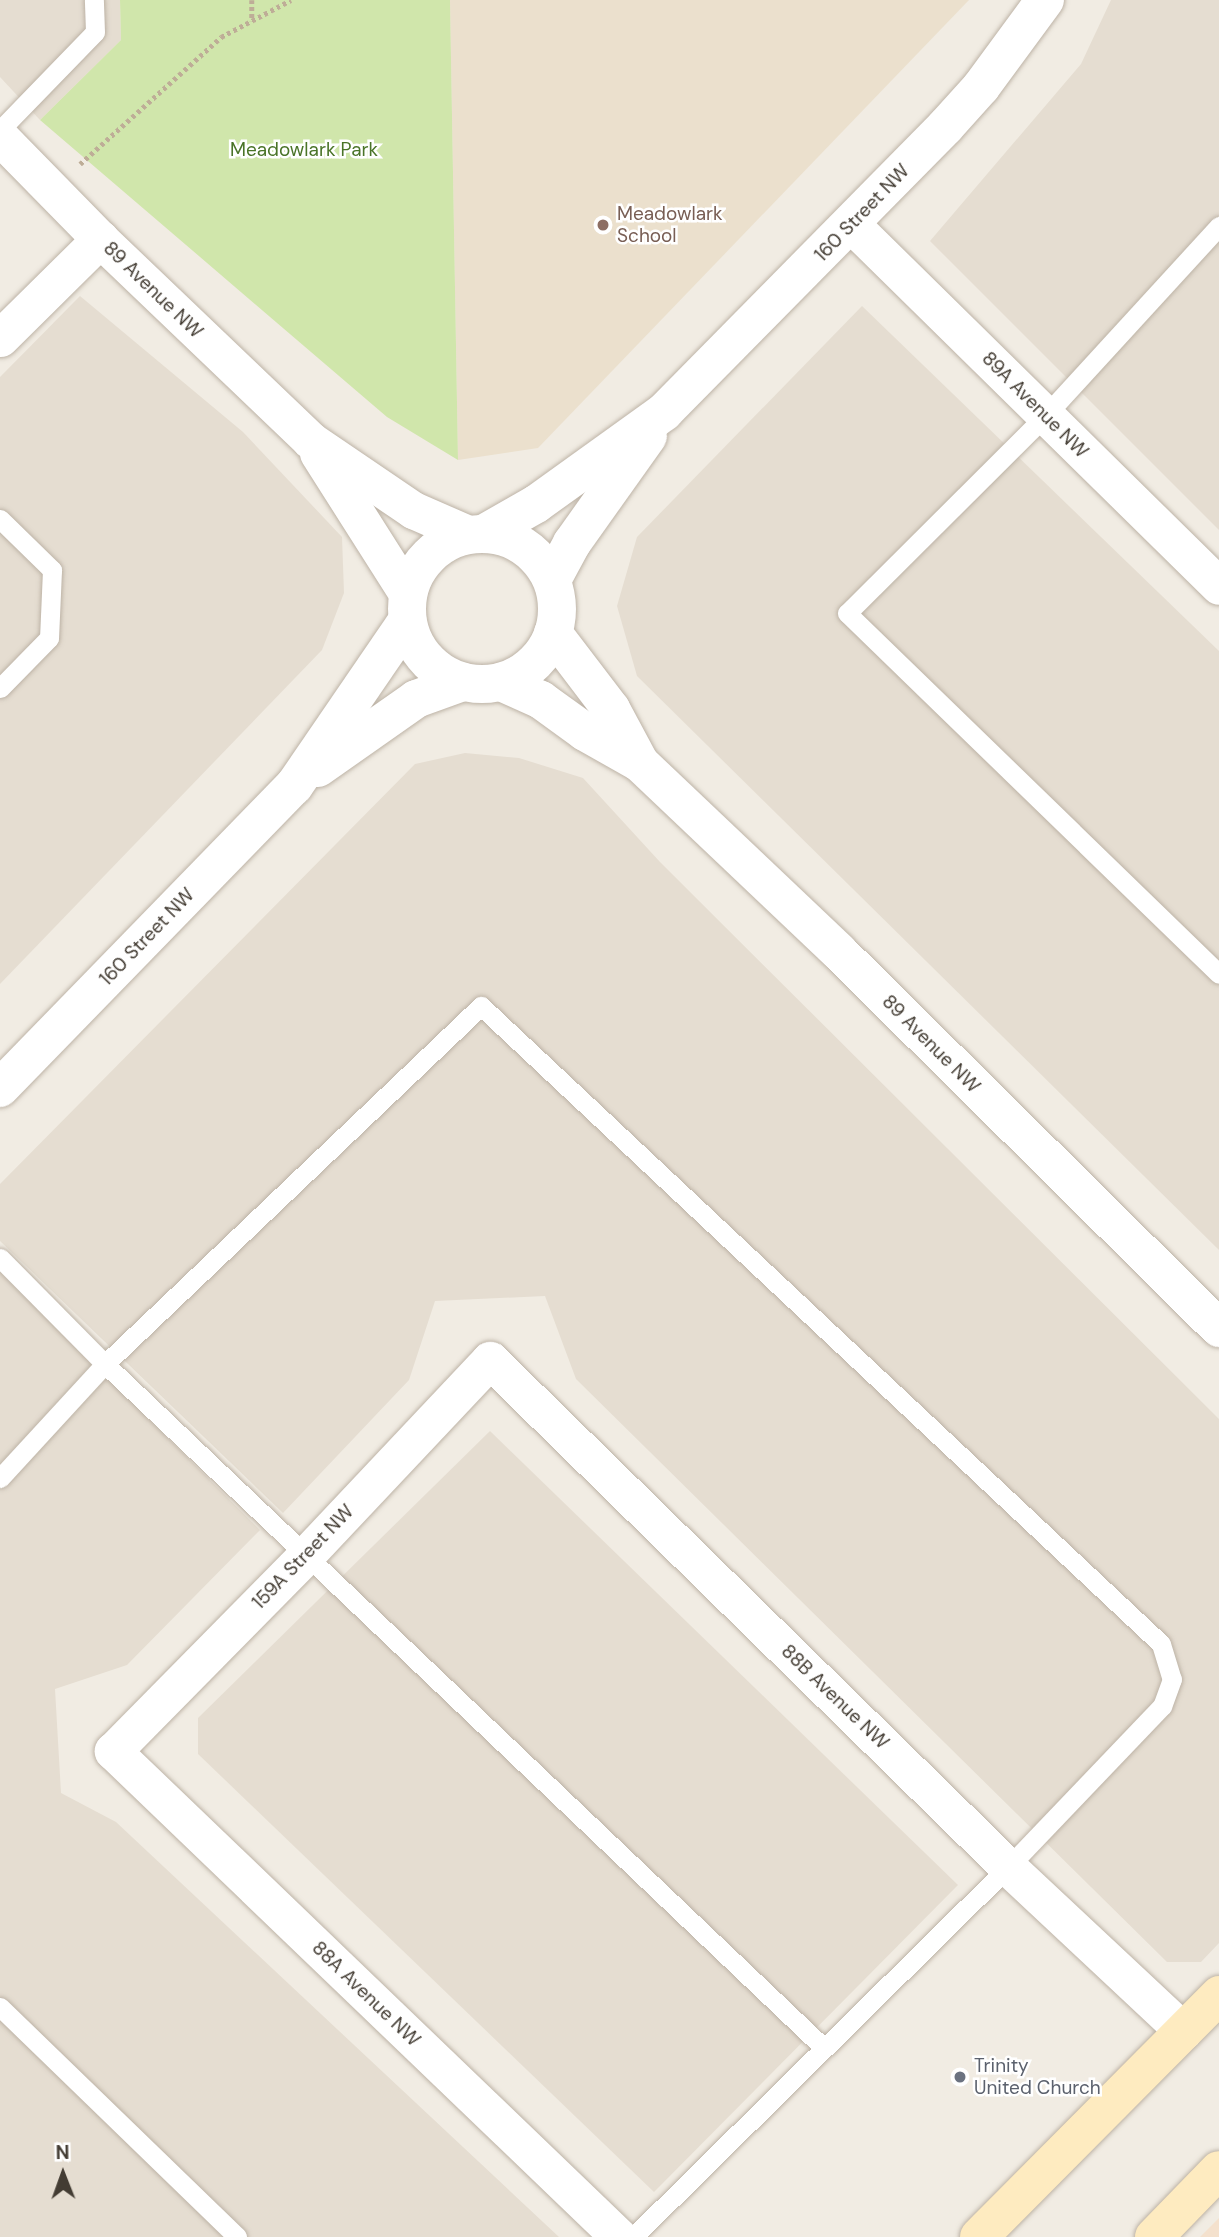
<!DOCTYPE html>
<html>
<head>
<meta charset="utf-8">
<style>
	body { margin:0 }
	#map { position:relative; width:1219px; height:2237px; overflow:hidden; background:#f1ece3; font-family:"DM Sans",sans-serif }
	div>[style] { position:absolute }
	.residential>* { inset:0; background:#e5ddd1 }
	.commercial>* { inset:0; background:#f4e1cd }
	.education>* { inset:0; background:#ebe0cd }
	.green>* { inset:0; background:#d0e6ab }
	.path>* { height:4.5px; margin-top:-2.25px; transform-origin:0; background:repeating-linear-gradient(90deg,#bead97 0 3.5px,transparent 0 7px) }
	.roads { filter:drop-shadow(0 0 2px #bdb3a6) drop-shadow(0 0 2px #bdb3a6) }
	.service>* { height:19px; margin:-9.5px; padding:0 9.5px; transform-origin:9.5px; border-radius:9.5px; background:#fff }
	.minor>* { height:37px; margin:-18.5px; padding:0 18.5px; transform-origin:18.5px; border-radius:18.5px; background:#fff }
	.tertiary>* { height:38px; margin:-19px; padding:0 19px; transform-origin:19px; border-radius:19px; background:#fff }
	.tertiary>.ring { margin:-19px; padding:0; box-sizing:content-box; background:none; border:38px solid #fff; border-radius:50% }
	.secondary>* { height:38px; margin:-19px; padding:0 19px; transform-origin:19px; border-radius:19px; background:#feebc0 }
	.dots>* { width:19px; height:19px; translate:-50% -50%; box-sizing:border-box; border:4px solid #fff; border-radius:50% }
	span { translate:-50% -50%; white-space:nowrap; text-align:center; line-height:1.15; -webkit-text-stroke:5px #fff; paint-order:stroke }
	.park-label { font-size:19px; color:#4a7428 }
	.street-label { font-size:19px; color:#433c33 }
	.education-label { font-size:19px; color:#785e54 }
	.left { translate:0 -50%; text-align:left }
	.worship-label { font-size:19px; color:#5b616d }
	.north { position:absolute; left:28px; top:2139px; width:70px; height:70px; -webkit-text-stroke:5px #fff; paint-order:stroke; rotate:359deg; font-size:19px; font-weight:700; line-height:28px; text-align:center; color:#433c33 }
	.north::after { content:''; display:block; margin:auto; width:24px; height:32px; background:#433c33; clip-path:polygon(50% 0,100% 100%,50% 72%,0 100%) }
</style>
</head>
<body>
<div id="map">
	<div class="residential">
		<i style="clip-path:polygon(0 0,120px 0,121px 40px,40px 120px,0 77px)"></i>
		<i style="clip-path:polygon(1111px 0,1219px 0,1219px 530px,930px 241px,1081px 64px)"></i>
		<i style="clip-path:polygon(80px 296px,243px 432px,342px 537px,344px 593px,322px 650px,0 984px,0 377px)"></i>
		<i style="clip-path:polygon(862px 306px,1219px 651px,1219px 1250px,637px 676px,617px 606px,637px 537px)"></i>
		<i style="clip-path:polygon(465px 753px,519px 758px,583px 778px,660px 862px,1219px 1419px,1219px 1943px,1201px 1962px,1167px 1962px,576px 1379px,545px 1296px,435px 1301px,409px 1380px,283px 1513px,0 1241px,0 1184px,415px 764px)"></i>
		<i style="clip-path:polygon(0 1271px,260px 1530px,127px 1665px,55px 1689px,61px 1793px,116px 1822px,559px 2237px,0 2237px)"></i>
		<i style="clip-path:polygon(490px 1431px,958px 1885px,654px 2192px,198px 1754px,198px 1718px)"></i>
	</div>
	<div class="commercial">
		<i style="clip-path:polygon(1219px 2218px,1219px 2237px,1200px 2237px)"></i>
	</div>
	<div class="education">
		<i style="clip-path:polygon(450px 0,969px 0,538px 448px,458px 460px)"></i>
	</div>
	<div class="green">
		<i style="clip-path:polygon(120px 0,450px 0,458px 460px,387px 417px,40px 120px,121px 40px)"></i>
	</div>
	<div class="path">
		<i style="left:252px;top:0;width:21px;rotate:90deg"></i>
		<i style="left:80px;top:164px;width:190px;rotate:-42deg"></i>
		<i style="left:221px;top:37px;width:79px;rotate:-27.9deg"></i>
	</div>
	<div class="roads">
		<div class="service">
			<i style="left:0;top:130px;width:136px;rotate:-45.9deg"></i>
			<i style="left:95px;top:32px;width:32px;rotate:-92deg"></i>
			<i style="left:1219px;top:226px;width:258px;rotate:132.5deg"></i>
			<i style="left:1045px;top:416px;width:279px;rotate:135.1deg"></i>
			<i style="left:847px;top:613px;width:518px;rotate:44.14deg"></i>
			<i style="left:0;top:519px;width:73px;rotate:44.4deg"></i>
			<i style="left:52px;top:570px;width:68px;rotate:92.5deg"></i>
			<i style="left:49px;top:638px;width:70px;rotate:134.4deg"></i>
			<i style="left:0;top:1258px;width:149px;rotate:45.3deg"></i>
			<i style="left:105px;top:1364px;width:992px;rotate:43.57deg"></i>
			<i style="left:0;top:1478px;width:155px;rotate:-47.4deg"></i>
			<i style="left:105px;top:1364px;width:519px;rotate:-43.6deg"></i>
			<i style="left:481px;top:1006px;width:932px;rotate:43.17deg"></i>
			<i style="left:1161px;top:1644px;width:37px;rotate:73deg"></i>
			<i style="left:1172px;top:1679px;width:29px;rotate:110deg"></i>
			<i style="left:1162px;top:1706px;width:223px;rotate:133.7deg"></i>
			<i style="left:1008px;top:1867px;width:527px;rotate:135.38deg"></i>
			<i style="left:0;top:2007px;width:330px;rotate:44.1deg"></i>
		</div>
		<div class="minor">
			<i style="left:0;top:137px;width:143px;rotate:45.6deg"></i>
			<i style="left:100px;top:239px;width:291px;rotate:43.7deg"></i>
			<i style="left:310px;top:440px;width:125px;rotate:34.2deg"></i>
			<i style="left:413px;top:510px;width:60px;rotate:23.6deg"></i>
			<i style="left:851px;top:224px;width:516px;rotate:44.53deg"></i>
			<i style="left:0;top:338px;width:141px;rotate:-44.7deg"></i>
			<i style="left:318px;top:453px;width:166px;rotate:57.6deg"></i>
			<i style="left:619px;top:2237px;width:702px;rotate:-136.16deg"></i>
			<i style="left:113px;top:1751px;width:275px;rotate:-45.4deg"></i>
			<i style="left:306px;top:1555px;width:268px;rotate:-46.7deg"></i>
			<i style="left:490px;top:1360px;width:725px;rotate:44.39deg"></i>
			<i style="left:1008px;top:1867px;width:240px;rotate:43.1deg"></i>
		</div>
		<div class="tertiary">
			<i style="left:485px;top:533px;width:59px;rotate:-29.6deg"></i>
			<i style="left:536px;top:504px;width:158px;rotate:-35.7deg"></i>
			<i style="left:664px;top:412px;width:400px;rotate:-45.4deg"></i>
			<i style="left:945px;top:127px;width:54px;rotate:-48deg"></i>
			<i style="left:981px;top:87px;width:108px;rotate:-53.7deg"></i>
			<i class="ring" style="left:407px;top:534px;width:112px;height:112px"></i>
			<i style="left:552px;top:580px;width:42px;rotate:-61.6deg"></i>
			<i style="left:572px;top:543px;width:131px;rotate:-54.6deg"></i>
			<i style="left:553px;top:633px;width:96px;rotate:52.7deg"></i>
			<i style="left:611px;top:709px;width:61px;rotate:61.8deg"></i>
			<i style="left:501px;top:682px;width:44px;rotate:24.2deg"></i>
			<i style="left:541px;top:700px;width:54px;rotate:36deg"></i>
			<i style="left:585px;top:732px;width:63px;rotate:29.4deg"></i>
			<i style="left:640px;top:763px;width:273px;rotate:43.5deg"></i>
			<i style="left:838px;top:951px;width:536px;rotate:44.7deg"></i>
			<i style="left:318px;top:768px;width:120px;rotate:-35.1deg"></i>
			<i style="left:416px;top:699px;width:50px;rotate:-19.9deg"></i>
			<i style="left:0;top:1088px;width:421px;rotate:-45.8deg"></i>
			<i style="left:294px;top:786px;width:200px;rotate:-55.6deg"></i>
		</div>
		<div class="secondary">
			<i style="left:979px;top:2237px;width:341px;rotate:-45.2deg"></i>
			<i style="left:1154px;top:2237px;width:93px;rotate:-45.9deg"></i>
		</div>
	</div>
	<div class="dots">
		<i style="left:603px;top:225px;background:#8d6e63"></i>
		<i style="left:960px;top:2077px;background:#6b7280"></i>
	</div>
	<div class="park-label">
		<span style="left:304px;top:150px">Meadowlark Park</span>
	</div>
	<div class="street-label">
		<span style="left:862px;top:213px;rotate:-46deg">160 Street NW</span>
		<span style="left:153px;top:290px;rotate:44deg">89 Avenue NW</span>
		<span style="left:1035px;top:405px;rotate:45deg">89A Avenue NW</span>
		<span style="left:147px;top:937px;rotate:-46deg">160 Street NW</span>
		<span style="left:931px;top:1044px;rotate:45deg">89 Avenue NW</span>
		<span style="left:303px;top:1557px;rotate:-46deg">159A Street NW</span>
		<span style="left:835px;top:1697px;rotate:44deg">88B Avenue NW</span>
		<span style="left:366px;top:1994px;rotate:44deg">88A Avenue NW</span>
	</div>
	<div class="education-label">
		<span class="left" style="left:617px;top:225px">Meadowlark<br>School</span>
	</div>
	<div class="worship-label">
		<span class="left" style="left:974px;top:2077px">Trinity<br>United Church</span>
	</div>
	<div class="north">N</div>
</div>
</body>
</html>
